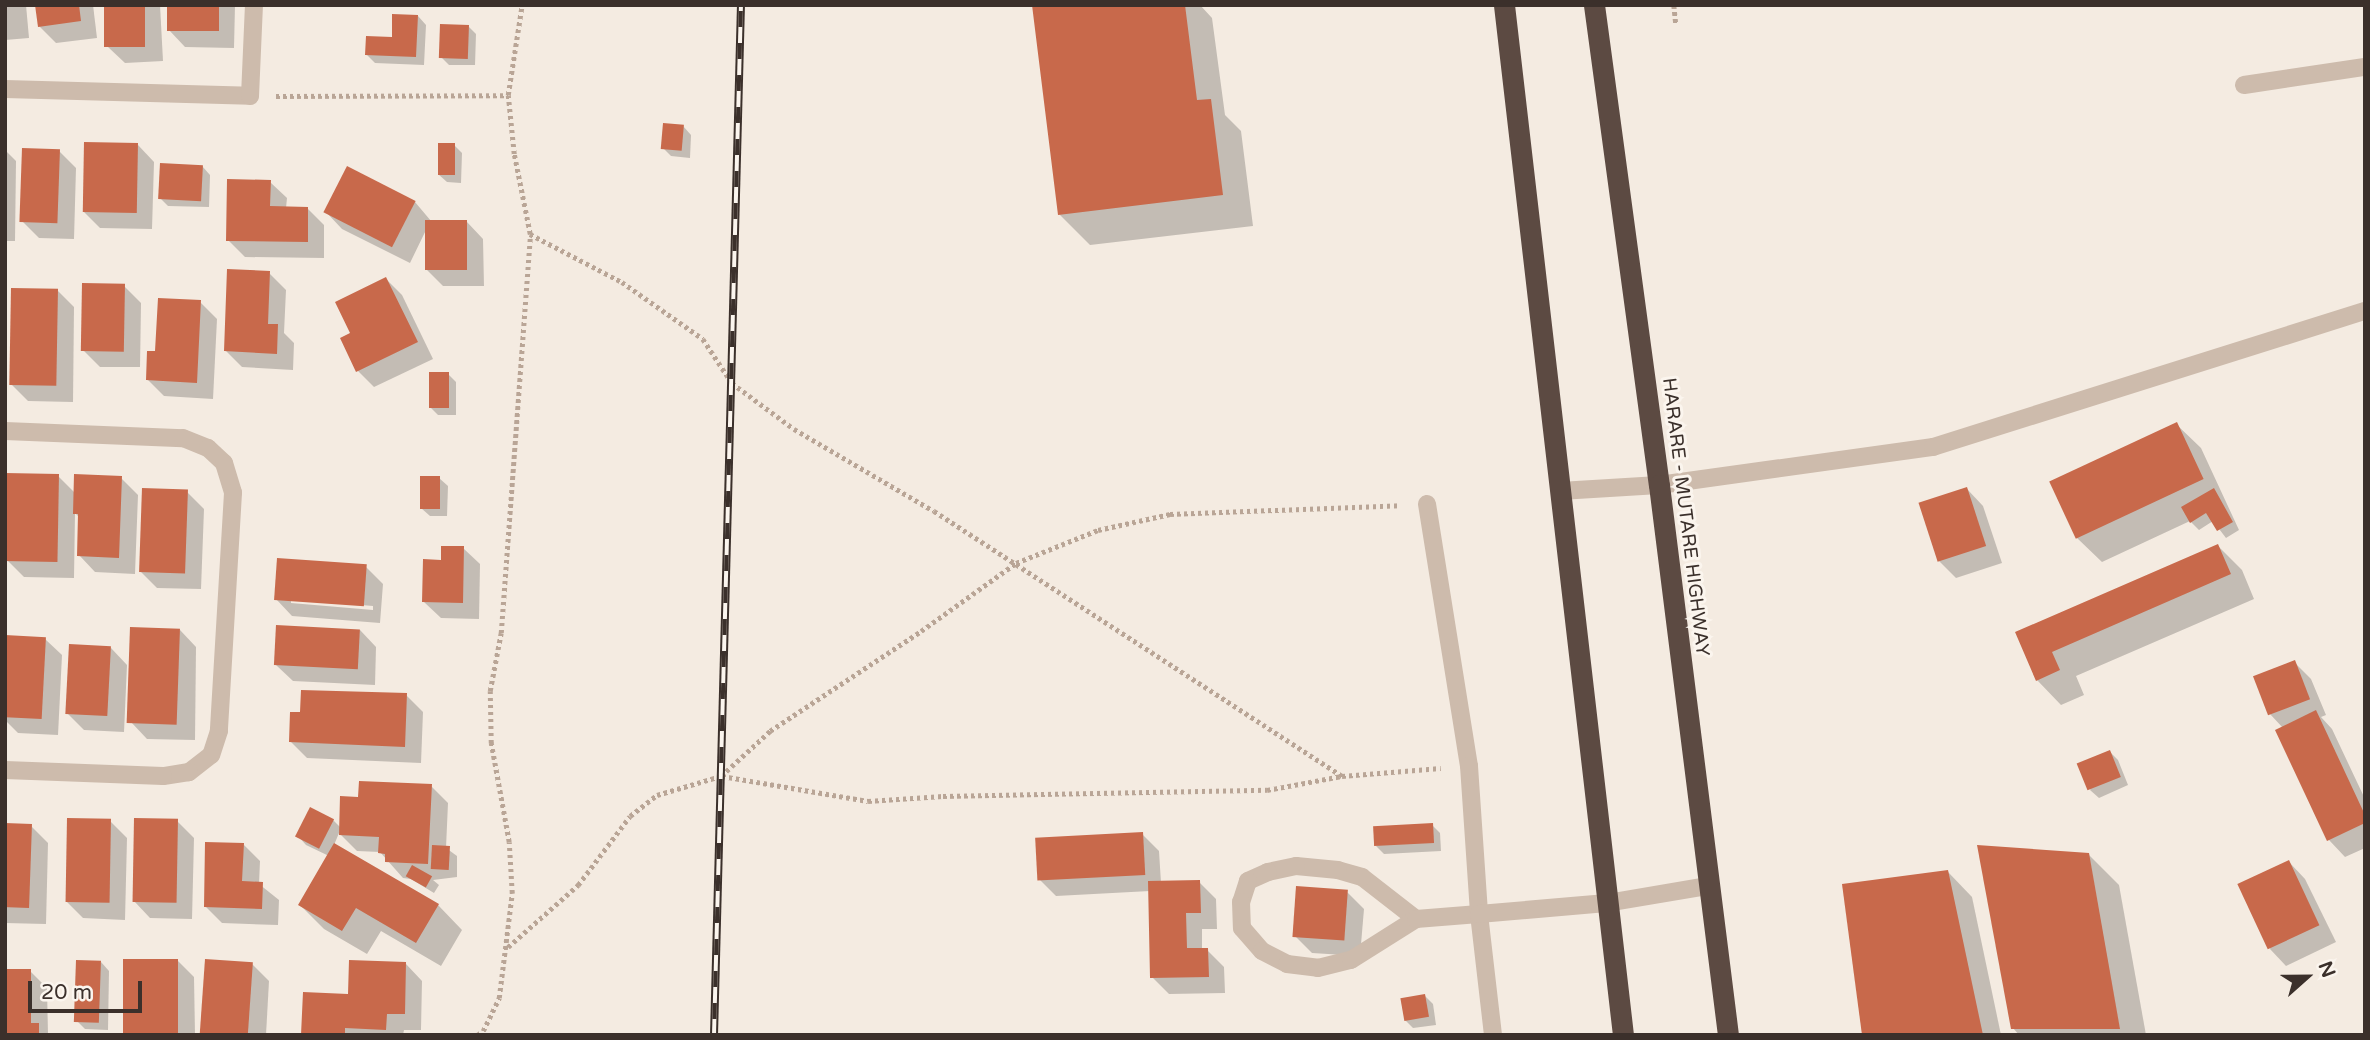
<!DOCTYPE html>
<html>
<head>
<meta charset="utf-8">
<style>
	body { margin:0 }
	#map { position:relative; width:2370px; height:1040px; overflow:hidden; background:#f4ebe1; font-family:"Varela Round",sans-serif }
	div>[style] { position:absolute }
	.shadow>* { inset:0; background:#0003 }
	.building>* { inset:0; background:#c8694b; transform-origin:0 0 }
	.path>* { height:4.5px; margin-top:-2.25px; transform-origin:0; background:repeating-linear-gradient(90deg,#b9a596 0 3.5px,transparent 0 7px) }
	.lane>* { height:18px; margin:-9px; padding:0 9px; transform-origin:9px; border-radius:9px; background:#cdbbac }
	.street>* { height:18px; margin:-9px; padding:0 9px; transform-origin:9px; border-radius:9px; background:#cdbbac }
	.highway>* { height:21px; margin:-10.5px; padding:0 10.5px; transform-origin:10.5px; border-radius:10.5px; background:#5c4a42 }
	.rail>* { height:8px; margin-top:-4px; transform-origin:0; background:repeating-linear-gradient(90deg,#fbf5ee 0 16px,#3b302b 0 32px); box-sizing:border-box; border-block:2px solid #3b302b }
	span { translate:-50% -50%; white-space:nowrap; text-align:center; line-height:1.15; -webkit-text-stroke:6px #fbf5ee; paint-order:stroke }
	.street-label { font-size:19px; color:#3b302b }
	.frame { position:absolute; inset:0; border:7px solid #3b302b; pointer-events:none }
	.north { position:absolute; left:2272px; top:942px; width:70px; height:70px; -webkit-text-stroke:5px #fbf5ee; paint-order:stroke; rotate:69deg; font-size:19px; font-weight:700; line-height:28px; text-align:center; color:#3b302b }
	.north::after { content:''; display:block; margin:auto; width:24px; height:32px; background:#3b302b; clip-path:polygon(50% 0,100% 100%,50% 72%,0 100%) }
	.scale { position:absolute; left:28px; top:981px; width:114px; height:32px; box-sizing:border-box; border:4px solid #3b302b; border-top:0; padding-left:9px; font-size:21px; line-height:24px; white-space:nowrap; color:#3b302b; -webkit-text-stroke:5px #fbf5ee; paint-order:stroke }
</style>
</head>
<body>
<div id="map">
	<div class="shadow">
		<i style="clip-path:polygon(5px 5px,26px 5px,29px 38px,5px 40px)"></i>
		<i style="clip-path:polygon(36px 5px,93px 5px,97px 38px,56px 43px,39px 26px)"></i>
		<i style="clip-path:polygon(106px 5px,160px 5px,163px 61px,125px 63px,108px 47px)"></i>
		<i style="clip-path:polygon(169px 5px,235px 5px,234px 48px,185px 47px,169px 30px)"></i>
		<i style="clip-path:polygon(1034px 5px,1200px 5px,1212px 18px,1225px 115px,1241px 131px,1253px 226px,1090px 245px,1059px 214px)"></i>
		<i style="clip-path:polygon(418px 16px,426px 25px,424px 65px,375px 63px,367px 55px,393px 38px)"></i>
		<i style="clip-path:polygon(468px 26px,476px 34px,475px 65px,449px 65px,441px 57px)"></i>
		<i style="clip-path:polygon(683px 126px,691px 135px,690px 158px,671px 156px,663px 148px)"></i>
		<i style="clip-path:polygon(138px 145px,154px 162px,152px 229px,100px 228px,83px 211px)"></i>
		<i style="clip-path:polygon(454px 145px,462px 153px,461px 183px,447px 182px,438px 174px)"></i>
		<i style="clip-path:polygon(5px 150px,16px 161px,15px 241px,5px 241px)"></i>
		<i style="clip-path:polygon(59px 151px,76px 168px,74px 239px,39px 238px,22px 221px)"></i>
		<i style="clip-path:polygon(202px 166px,210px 175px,209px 207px,168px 206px,160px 198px)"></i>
		<i style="clip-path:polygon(270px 182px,287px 198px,286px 208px,308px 209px,324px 225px,324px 258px,245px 257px,228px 240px)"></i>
		<i style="clip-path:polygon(415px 202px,431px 221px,467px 222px,483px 239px,484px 286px,443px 286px,426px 269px,426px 230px,410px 263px,342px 229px,326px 212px)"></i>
		<i style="clip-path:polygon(269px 273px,286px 290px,284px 333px,294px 343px,293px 370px,242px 367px,225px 350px)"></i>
		<i style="clip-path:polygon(386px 279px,402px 295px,433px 359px,374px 387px,358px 371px,352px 334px)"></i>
		<i style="clip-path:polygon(124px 286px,141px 303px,140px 367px,100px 367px,83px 350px)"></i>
		<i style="clip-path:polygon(57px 290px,74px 307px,73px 402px,28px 401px,12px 385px)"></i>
		<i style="clip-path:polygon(200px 302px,217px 319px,213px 399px,164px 396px,147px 379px,156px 353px)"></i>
		<i style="clip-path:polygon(448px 374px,456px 382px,456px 415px,438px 415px,430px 407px)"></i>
		<i style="clip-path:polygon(2176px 424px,2201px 448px,2239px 530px,2226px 538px,2213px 521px,2199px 530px,2190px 521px,2102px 562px,2077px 538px)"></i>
		<i style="clip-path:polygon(58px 476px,75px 493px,121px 478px,138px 495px,135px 574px,95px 572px,79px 555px,80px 518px,75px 513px,74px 578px,24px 577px,7px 560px)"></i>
		<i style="clip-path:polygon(439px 478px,448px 486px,447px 516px,430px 516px,421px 508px)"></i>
		<i style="clip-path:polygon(1967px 489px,1983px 506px,2002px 563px,1956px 578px,1939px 561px)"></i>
		<i style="clip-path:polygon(187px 492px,204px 509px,201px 589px,157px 588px,140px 571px)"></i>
		<i style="clip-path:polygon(2218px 546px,2242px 570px,2254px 599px,2076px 676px,2084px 695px,2061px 705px,2037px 680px,2017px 633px)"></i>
		<i style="clip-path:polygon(463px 548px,480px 564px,479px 619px,441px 618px,424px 602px)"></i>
		<i style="clip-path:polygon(evenodd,366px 567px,383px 584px,380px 623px,292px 616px,276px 599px,366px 567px,291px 599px,373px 606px,373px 610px,291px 603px,291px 599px)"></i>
		<i style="clip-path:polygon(180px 630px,196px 647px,195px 740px,147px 739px,131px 722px)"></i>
		<i style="clip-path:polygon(360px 630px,376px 647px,375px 685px,293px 681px,276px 665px)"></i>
		<i style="clip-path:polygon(5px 636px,45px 639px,62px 655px,58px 735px,18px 733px,5px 720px)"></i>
		<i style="clip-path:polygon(111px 648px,127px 665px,124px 732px,84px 730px,67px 713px)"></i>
		<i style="clip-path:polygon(2294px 662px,2311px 679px,2326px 715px,2321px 717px,2332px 729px,2365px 799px,2365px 848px,2345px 857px,2329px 840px,2277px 730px,2283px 728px,2270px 714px)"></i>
		<i style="clip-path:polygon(406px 695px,423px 712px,421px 763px,307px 758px,290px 741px)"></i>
		<i style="clip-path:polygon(2110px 752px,2118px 760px,2128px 785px,2099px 798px,2090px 790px)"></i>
		<i style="clip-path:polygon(431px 786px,448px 803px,446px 848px,457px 856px,457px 877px,433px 880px,439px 885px,434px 893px,411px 879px,403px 878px,380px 852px,357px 851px,339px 833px,334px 845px,438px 905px,462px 930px,441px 966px,381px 931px,367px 954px,324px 929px,300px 905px,329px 856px,306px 845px,298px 836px,333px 820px,341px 828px,360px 799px)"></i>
		<i style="clip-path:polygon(110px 821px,127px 838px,125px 920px,83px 918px,66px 901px)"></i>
		<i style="clip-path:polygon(177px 821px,194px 838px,192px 919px,150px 918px,134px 901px)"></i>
		<i style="clip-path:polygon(5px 825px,31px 826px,48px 843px,46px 924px,5px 923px)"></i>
		<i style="clip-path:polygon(1432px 825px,1440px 833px,1441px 851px,1384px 854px,1376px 846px)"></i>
		<i style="clip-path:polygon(1142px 834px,1159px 851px,1161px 883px,1199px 882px,1216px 899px,1217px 929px,1202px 929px,1202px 950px,1207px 950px,1224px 967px,1225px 993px,1169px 994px,1152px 977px,1150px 891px,1056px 896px,1039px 879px)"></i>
		<i style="clip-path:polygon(243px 844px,260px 861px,259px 884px,279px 900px,278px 925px,222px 923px,205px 906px)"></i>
		<i style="clip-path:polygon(2088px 854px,2119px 885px,2146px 1035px,2019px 1035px,2013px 1028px)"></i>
		<i style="clip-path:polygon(2289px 862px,2305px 879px,2336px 942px,2286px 966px,2270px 949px)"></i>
		<i style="clip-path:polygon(1948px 872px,1972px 897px,2001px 1035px,1864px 1035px)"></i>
		<i style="clip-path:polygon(1347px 892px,1364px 909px,1360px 956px,1312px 953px,1295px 936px)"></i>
		<i style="clip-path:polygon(178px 961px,194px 977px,195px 1035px,125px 1035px)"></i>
		<i style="clip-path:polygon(101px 962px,109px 971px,108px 1030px,85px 1029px,77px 1021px)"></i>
		<i style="clip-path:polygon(252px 964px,269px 981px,266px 1035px,203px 1035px)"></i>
		<i style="clip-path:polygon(406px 964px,422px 981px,421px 1030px,404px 1030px,403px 1035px,303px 1035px,349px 996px)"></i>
		<i style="clip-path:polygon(30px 971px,47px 988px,48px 1035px,5px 1035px)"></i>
		<i style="clip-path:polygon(1425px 996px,1433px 1004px,1436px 1025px,1413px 1028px,1405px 1020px)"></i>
	</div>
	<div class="building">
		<i style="clip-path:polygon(35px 5px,79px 5px,81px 21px,38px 27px)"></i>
		<i style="left:104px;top:5px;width:41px;height:42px"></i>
		<i style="left:167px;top:5px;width:52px;height:26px"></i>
		<i style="clip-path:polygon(1032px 5px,1185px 5px,1197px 100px,1211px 99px,1223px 195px,1058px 215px)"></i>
		<i style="clip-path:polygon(392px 14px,418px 15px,416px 57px,365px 55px,366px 36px,392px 37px)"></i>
		<i style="left:440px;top:24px;width:29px;height:34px;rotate:2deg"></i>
		<i style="left:663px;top:123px;width:21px;height:26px;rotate:5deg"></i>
		<i style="left:84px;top:142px;width:54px;height:70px;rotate:1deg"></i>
		<i style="left:438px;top:143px;width:17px;height:32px"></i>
		<i style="left:22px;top:148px;width:38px;height:74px;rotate:2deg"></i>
		<i style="left:160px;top:163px;width:43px;height:36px;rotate:3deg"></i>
		<i style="left:347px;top:166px;width:77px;height:52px;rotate:27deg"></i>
		<i style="clip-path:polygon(227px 179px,271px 180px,270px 206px,308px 207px,308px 242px,226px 241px)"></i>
		<i style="left:425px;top:220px;width:42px;height:50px"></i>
		<i style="clip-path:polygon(227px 269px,270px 271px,268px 324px,278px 324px,277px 354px,224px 351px)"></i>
		<i style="clip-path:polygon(386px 277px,418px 342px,356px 372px,340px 338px,350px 333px,335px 302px)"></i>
		<i style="left:82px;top:283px;width:43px;height:68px;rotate:1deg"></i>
		<i style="left:11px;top:288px;width:47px;height:97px;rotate:1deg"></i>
		<i style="clip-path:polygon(158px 298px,201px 300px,197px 383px,146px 380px,147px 351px,155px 351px)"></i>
		<i style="left:429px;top:372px;width:20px;height:36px"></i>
		<i style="left:2177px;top:422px;width:63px;height:141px;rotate:65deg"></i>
		<i style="left:5px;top:473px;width:54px;height:88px;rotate:1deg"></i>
		<i style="clip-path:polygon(74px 474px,122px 476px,119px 558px,77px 556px,78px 514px,73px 514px)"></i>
		<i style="left:420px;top:476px;width:20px;height:33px"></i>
		<i style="left:1967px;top:487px;width:62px;height:51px;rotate:72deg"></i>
		<i style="left:142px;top:488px;width:46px;height:84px;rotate:2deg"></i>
		<i style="clip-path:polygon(2214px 488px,2233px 522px,2217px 531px,2206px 513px,2190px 523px,2181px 507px)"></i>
		<i style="clip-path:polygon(2218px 544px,2231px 574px,2052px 652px,2060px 670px,2036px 681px,2015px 632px)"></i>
		<i style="clip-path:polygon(441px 546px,464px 546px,463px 603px,422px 602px,423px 559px,441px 560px)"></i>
		<i style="left:277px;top:558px;width:90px;height:42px;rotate:4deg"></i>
		<i style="left:276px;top:625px;width:84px;height:40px;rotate:3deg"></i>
		<i style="left:130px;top:627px;width:50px;height:96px;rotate:2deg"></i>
		<i style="left:5px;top:635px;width:41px;height:82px;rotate:3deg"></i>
		<i style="left:69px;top:644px;width:42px;height:70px;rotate:3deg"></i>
		<i style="left:2295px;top:660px;width:42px;height:45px;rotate:69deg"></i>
		<i style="clip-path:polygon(301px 690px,407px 693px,405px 747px,289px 742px,290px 712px,300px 712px)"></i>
		<i style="clip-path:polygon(2316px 710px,2365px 815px,2365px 823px,2327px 841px,2275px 730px)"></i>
		<i style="left:2110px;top:750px;width:29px;height:36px;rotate:68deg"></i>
		<i style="clip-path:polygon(359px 781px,432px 784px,428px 864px,385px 862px,385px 854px,378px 853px,379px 837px,339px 835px,340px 796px,358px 797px)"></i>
		<i style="left:310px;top:807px;width:27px;height:33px;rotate:27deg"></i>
		<i style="left:67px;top:818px;width:44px;height:84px;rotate:1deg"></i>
		<i style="left:134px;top:818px;width:44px;height:84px;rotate:1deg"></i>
		<i style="left:5px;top:823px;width:27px;height:84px;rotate:2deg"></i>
		<i style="left:1433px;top:823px;width:20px;height:60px;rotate:87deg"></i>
		<i style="left:1143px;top:832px;width:43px;height:108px;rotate:87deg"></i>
		<i style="clip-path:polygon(205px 842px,244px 843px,242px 881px,263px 882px,262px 909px,204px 907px)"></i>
		<i style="clip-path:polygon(334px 843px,439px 904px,416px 943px,356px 908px,342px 931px,298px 905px)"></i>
		<i style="left:432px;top:845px;width:18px;height:24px;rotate:3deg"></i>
		<i style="clip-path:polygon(1977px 845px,2089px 853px,2120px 1029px,2011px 1029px)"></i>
		<i style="left:2289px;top:860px;width:72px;height:57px;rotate:65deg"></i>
		<i style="left:412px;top:865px;width:23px;height:13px;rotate:29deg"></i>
		<i style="clip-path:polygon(1948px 870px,1983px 1035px,1862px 1035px,1842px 884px)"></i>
		<i style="clip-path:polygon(1200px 880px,1201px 913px,1186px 913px,1187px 948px,1208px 948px,1209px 977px,1150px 978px,1148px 881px)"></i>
		<i style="left:1296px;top:886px;width:52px;height:51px;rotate:4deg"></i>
		<i style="left:123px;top:959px;width:55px;height:76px"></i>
		<i style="left:205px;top:959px;width:48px;height:76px;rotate:4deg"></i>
		<i style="left:76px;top:960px;width:25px;height:62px;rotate:2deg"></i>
		<i style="clip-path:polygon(349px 960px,406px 962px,405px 1014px,387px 1014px,386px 1030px,345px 1028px,345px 1035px,301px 1035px,303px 992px,348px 994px)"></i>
		<i style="clip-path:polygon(5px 969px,31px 969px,31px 1023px,39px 1023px,39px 1035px,5px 1035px)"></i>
		<i style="left:1425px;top:994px;width:23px;height:25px;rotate:80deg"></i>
	</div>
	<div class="path">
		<i style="left:1674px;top:5px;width:20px;rotate:84deg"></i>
		<i style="left:276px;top:96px;width:232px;rotate:-0.2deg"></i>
		<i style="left:530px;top:234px;width:104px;rotate:27.6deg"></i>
		<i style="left:622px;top:282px;width:99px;rotate:35.1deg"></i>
		<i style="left:703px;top:339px;width:53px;rotate:56.6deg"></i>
		<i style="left:732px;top:383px;width:77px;rotate:36.6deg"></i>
		<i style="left:794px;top:429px;width:162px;rotate:30.4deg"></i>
		<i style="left:934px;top:511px;width:487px;rotate:33deg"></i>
		<i style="left:1342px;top:776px;width:99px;rotate:-4.6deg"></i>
		<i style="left:722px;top:776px;width:148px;rotate:9.7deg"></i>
		<i style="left:868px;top:801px;width:75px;rotate:-3.8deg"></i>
		<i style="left:943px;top:796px;width:324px;rotate:-1.1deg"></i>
		<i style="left:1267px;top:790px;width:76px;rotate:-10.6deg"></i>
		<i style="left:508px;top:947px;width:94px;rotate:-41.5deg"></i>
		<i style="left:578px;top:885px;width:86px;rotate:-53deg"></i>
		<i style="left:630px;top:816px;width:34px;rotate:-38deg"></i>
		<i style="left:657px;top:795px;width:67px;rotate:-16.5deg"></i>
		<i style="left:721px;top:776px;width:67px;rotate:-42.6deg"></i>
		<i style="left:770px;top:731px;width:181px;rotate:-33.5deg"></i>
		<i style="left:921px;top:631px;width:117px;rotate:-35.6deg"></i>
		<i style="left:1016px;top:563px;width:88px;rotate:-21.9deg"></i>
		<i style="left:1098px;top:530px;width:74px;rotate:-12.5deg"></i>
		<i style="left:1170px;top:514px;width:231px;rotate:-2.2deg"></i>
		<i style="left:477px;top:1035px;width:7px;rotate:-34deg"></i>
		<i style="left:483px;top:1031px;width:37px;rotate:-64deg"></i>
		<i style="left:499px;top:998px;width:106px;rotate:-82.9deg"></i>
		<i style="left:512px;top:893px;width:51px;rotate:-93.4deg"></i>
		<i style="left:509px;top:842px;width:101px;rotate:-100.3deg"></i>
		<i style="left:491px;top:743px;width:52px;rotate:-91.1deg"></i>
		<i style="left:490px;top:691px;width:59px;rotate:-79.3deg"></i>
		<i style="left:501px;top:633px;width:400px;rotate:-85.8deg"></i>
		<i style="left:530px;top:234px;width:82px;rotate:-101.3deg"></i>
		<i style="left:514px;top:154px;width:59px;rotate:-95.8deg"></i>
		<i style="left:508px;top:95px;width:91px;rotate:-81.2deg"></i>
	</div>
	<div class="lane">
		<i style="left:1560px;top:491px;width:99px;rotate:-3.5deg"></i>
		<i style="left:1659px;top:485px;width:277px;rotate:-7.9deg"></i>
		<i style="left:1933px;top:447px;width:453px;rotate:-17.5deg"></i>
		<i style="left:1416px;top:919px;width:68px;rotate:-142.1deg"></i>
		<i style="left:1362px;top:877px;width:25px;rotate:-164deg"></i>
		<i style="left:1338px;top:870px;width:42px;rotate:-174.6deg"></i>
		<i style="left:1296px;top:866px;width:29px;rotate:168deg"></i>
		<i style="left:1268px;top:872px;width:22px;rotate:156deg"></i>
		<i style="left:1248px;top:881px;width:22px;rotate:108deg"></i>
		<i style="left:1241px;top:902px;width:26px;rotate:88deg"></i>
		<i style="left:1242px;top:928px;width:30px;rotate:49deg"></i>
		<i style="left:1262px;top:951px;width:28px;rotate:27deg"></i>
		<i style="left:1287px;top:964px;width:31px;rotate:7deg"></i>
		<i style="left:1318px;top:968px;width:34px;rotate:-14deg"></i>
		<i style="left:1351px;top:960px;width:77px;rotate:-32.2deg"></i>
		<i style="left:1416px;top:919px;width:63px;rotate:-4.5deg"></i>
	</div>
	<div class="street">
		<i style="left:2244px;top:85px;width:122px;rotate:-8.5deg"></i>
		<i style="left:5px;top:89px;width:245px;rotate:1.6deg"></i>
		<i style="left:250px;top:96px;width:91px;rotate:-87.5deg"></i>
		<i style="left:5px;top:431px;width:178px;rotate:2.3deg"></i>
		<i style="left:183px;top:438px;width:27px;rotate:22deg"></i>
		<i style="left:208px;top:448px;width:22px;rotate:43deg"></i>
		<i style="left:224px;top:463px;width:31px;rotate:73deg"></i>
		<i style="left:233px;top:493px;width:238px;rotate:93.4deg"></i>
		<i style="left:219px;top:731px;width:25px;rotate:108deg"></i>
		<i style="left:211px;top:755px;width:28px;rotate:142deg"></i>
		<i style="left:189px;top:772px;width:26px;rotate:171deg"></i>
		<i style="left:163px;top:776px;width:158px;rotate:-177.8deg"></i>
		<i style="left:1427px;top:504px;width:265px;rotate:80.9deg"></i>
		<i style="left:1469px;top:766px;width:148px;rotate:86.1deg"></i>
		<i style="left:1479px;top:914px;width:122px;rotate:83.4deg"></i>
		<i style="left:1479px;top:914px;width:128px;rotate:-4.9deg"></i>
		<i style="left:1607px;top:903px;width:101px;rotate:-9.6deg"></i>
	</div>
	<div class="highway">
		<i style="left:1504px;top:5px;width:1037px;rotate:83.41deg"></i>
		<i style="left:1594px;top:5px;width:484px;rotate:82.3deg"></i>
		<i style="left:1659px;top:485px;width:554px;rotate:82.85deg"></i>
	</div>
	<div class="rail">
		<i style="left:714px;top:1035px;width:1030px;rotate:-88.5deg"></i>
	</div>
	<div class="street-label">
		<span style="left:1685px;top:517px;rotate:83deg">HARARE - MUTARE HIGHWAY</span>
	</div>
	<div class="frame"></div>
	<div class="north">N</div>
	<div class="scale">20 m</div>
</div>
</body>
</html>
